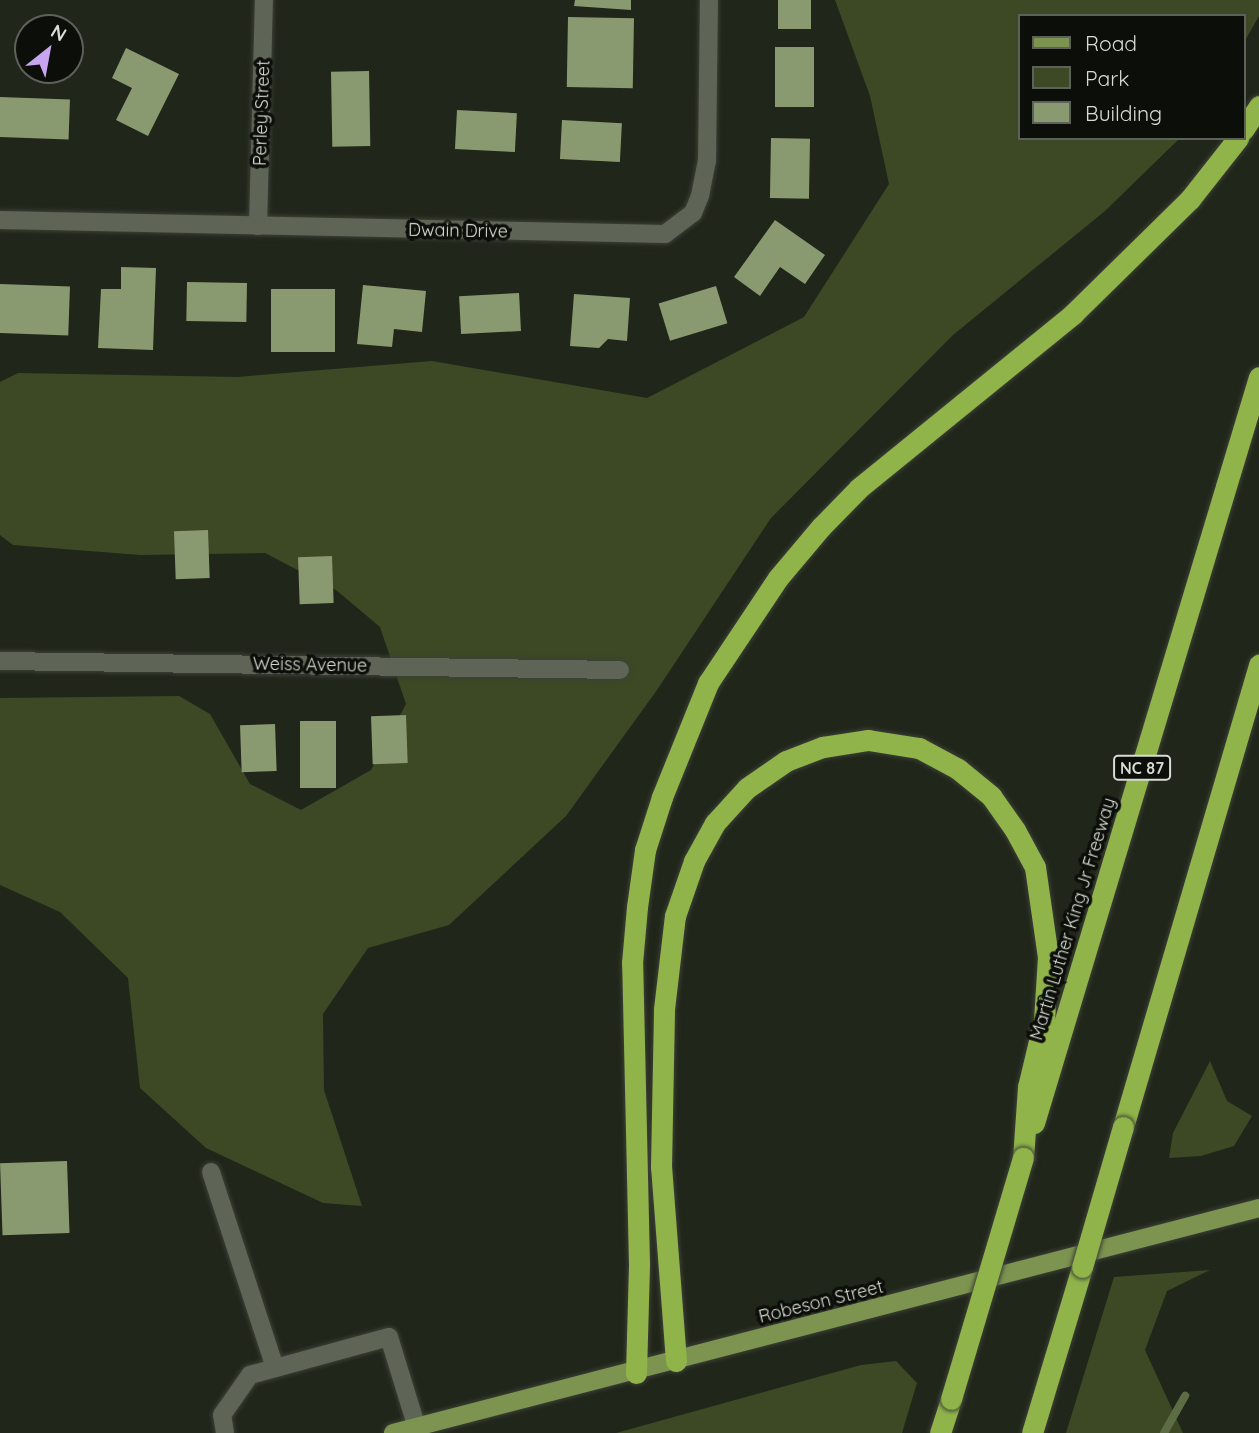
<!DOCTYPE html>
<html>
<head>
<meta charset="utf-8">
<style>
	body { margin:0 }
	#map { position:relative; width:1259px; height:1433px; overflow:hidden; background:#21261a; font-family:Quicksand,sans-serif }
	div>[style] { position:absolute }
	.green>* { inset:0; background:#3c4924 }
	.stream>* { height:8px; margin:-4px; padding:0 4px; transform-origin:4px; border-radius:4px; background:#5c6c44 }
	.building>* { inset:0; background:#8a9a70; transform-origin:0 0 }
	.roads { filter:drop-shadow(0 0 2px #3c4037) drop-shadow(0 0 2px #3c4037) }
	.minor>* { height:18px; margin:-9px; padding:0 9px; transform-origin:9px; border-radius:9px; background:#5f6556 }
	.major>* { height:18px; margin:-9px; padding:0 9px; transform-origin:9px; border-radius:9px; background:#7c944f }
	.highway>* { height:21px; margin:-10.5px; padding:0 10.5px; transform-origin:10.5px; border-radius:10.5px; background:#90b44a }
	.bridges { filter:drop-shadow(0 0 2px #3c4037) drop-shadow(0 0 2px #3c4037) }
	.highway-bridge>* { height:21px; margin:-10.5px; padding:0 10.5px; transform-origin:10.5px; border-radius:10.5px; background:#90b44a }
	span { translate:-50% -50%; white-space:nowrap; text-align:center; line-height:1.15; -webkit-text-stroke:7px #0c0e09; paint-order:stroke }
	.shield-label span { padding:2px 5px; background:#0c0e09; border:2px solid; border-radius:5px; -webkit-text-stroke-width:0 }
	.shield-label { font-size:16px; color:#d8dcd4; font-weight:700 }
	.street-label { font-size:18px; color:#d8dcd4 }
	.legend { position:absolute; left:1018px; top:14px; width:228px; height:126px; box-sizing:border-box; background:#0c0e09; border:2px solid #5e605a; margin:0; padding:9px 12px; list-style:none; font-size:21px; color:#d8dcd4 }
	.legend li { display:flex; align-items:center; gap:14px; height:35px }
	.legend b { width:35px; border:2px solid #5e605a }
	.north { position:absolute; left:14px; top:14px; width:70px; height:70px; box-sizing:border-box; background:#0c0e09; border:2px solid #5e605a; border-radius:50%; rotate:31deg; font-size:19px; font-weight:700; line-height:28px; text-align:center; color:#d8dcd4 }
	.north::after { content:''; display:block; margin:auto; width:24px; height:32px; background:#c8a6ef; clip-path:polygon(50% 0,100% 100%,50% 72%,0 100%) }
</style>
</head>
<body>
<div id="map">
	<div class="green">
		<i style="clip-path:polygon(835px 0,1259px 0,1259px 16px,1243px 44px,1243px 16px,1019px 16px,1019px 138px,1180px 138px,1105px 211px,953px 335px,771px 518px,657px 690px,566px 816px,449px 925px,368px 948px,323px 1014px,324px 1090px,362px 1206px,323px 1203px,206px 1148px,140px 1088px,128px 978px,60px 912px,0 885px,0 698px,179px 696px,210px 714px,250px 784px,301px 810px,371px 770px,406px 704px,380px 627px,336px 590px,265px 553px,140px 555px,13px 545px,0 535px,0 382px,18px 373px,237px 377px,432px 361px,647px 398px,804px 317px,889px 184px,870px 96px)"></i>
		<i style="clip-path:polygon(1210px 1061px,1227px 1101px,1252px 1116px,1234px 1146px,1201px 1156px,1169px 1158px,1173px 1133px)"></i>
		<i style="clip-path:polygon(1210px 1270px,1167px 1291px,1145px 1350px,1183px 1433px,1066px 1433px,1114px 1277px)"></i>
		<i style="clip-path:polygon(896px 1361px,917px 1383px,902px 1433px,616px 1433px,861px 1365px)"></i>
	</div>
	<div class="stream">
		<i style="left:1164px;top:1433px;width:43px;rotate:-60.4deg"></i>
	</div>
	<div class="building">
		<i style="clip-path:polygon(575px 0,631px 0,631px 10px,574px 6px)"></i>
		<i style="left:778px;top:0;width:33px;height:29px"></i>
		<i style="left:568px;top:17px;width:66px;height:70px;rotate:1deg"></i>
		<i style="left:775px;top:47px;width:39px;height:60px"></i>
		<i style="clip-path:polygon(126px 48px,179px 74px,148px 136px,116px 120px,132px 88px,112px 78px)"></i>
		<i style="left:369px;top:71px;width:75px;height:38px;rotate:89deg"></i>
		<i style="left:0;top:97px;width:70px;height:40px;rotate:2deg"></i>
		<i style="left:457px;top:110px;width:60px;height:39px;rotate:3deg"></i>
		<i style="left:562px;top:120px;width:60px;height:39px;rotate:3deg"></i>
		<i style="left:771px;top:138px;width:39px;height:60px;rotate:1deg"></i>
		<i style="clip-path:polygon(775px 220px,825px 255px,805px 284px,780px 267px,760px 296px,734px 277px)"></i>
		<i style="clip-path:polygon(121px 267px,156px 268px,153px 350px,98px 348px,101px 289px,121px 289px)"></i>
		<i style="left:187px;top:282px;width:60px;height:39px;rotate:1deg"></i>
		<i style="left:0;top:284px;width:70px;height:49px;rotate:2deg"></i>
		<i style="clip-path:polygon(363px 285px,426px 291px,422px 332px,394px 329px,392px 347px,357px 344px)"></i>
		<i style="left:716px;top:286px;width:39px;height:60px;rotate:73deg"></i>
		<i style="left:271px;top:289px;width:64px;height:63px"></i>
		<i style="left:519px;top:293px;width:38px;height:60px;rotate:87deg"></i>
		<i style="clip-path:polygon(574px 294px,630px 298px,627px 341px,608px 339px,599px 348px,570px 346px)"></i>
		<i style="left:208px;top:530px;width:48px;height:34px;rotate:88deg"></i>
		<i style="left:332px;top:556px;width:47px;height:34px;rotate:88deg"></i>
		<i style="left:406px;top:715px;width:48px;height:35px;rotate:88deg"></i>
		<i style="left:300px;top:721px;width:36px;height:67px"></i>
		<i style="left:275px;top:724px;width:47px;height:35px;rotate:88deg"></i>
		<i style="left:67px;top:1161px;width:72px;height:67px;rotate:88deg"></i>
	</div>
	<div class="roads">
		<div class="minor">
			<i style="left:0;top:220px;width:665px;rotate:1.21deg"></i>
			<i style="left:665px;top:234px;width:35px;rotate:-37deg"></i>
			<i style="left:693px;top:213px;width:18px;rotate:-68deg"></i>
			<i style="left:700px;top:196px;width:36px;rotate:-79deg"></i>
			<i style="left:707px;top:161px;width:161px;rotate:-89.3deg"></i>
			<i style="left:258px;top:226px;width:226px;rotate:-88.5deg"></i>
			<i style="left:0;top:661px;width:620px;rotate:0.83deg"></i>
			<i style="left:211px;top:1172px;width:206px;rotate:71.9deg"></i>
			<i style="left:225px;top:1433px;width:18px;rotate:-99deg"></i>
			<i style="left:222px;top:1415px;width:49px;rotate:-55deg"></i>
			<i style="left:250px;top:1375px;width:144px;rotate:-15.3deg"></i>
			<i style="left:389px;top:1337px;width:95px;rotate:72.9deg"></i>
		</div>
		<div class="major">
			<i style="left:393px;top:1433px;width:895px;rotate:-14.56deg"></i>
		</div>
		<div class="highway">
			<i style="left:1243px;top:130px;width:29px;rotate:-56deg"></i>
			<i style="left:1034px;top:1123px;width:779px;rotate:-73.22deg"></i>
			<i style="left:1123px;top:1127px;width:482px;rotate:-73.6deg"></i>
			<i style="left:676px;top:1361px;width:195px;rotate:-94.4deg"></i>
			<i style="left:661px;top:1167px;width:158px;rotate:-88.9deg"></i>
			<i style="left:664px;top:1009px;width:94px;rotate:-83.3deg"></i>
			<i style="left:675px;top:916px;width:58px;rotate:-70.9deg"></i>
			<i style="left:694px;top:861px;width:43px;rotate:-61.1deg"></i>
			<i style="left:715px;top:823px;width:47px;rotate:-47.6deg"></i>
			<i style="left:747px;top:788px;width:47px;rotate:-34.7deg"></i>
			<i style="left:786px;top:761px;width:40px;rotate:-21deg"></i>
			<i style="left:823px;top:747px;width:46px;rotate:-8.8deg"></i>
			<i style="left:868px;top:740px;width:52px;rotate:8.9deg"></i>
			<i style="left:919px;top:748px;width:44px;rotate:28.3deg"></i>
			<i style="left:958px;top:769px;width:43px;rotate:39.3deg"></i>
			<i style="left:991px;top:796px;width:42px;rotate:54.8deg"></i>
			<i style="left:1015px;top:830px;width:42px;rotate:61.6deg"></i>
			<i style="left:1035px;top:867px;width:91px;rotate:81.8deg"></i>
			<i style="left:1048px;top:957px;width:63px;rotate:93.6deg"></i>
			<i style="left:1044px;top:1020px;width:69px;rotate:103.4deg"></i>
			<i style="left:1028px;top:1087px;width:71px;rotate:94deg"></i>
			<i style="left:636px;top:1373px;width:109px;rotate:-88.4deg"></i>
			<i style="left:639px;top:1264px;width:301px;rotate:-91.3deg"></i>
			<i style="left:632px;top:963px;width:56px;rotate:-84.9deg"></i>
			<i style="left:637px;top:907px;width:58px;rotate:-82deg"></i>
			<i style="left:645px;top:850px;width:56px;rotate:-72.2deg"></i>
			<i style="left:662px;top:797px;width:123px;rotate:-68deg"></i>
			<i style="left:708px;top:683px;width:126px;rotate:-56.3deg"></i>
			<i style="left:778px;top:578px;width:67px;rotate:-49.9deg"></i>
			<i style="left:821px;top:527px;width:54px;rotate:-45.7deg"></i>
			<i style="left:859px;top:488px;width:276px;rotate:-39.1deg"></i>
			<i style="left:1073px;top:314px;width:164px;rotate:-44.5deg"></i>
			<i style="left:1190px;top:199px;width:78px;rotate:-51.8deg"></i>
			<i style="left:940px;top:1433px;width:36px;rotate:-72deg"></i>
			<i style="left:1032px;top:1433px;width:173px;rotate:-73.2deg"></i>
		</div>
	</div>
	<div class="bridges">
		<div class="highway-bridge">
			<i style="left:1082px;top:1267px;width:146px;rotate:-73.7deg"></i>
			<i style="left:951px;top:1399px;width:252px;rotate:-73.4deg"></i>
		</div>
	</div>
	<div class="shield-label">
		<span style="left:1142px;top:768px">NC 87</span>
	</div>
	<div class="street-label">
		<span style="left:262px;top:113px;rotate:-88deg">Perley Street</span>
		<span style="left:458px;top:231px;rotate:1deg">Dwain Drive</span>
		<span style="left:310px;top:665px;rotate:1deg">Weiss Avenue</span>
		<span style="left:1073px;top:919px;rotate:-73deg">Martin Luther King Jr Freeway</span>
		<span style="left:821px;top:1302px;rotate:-14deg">Robeson Street</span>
	</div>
	<ul class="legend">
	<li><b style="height:9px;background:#7c944f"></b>Road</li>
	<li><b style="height:19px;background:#3c4924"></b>Park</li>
	<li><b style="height:19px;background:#8a9a70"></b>Building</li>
	</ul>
	<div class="north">N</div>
</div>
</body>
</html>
